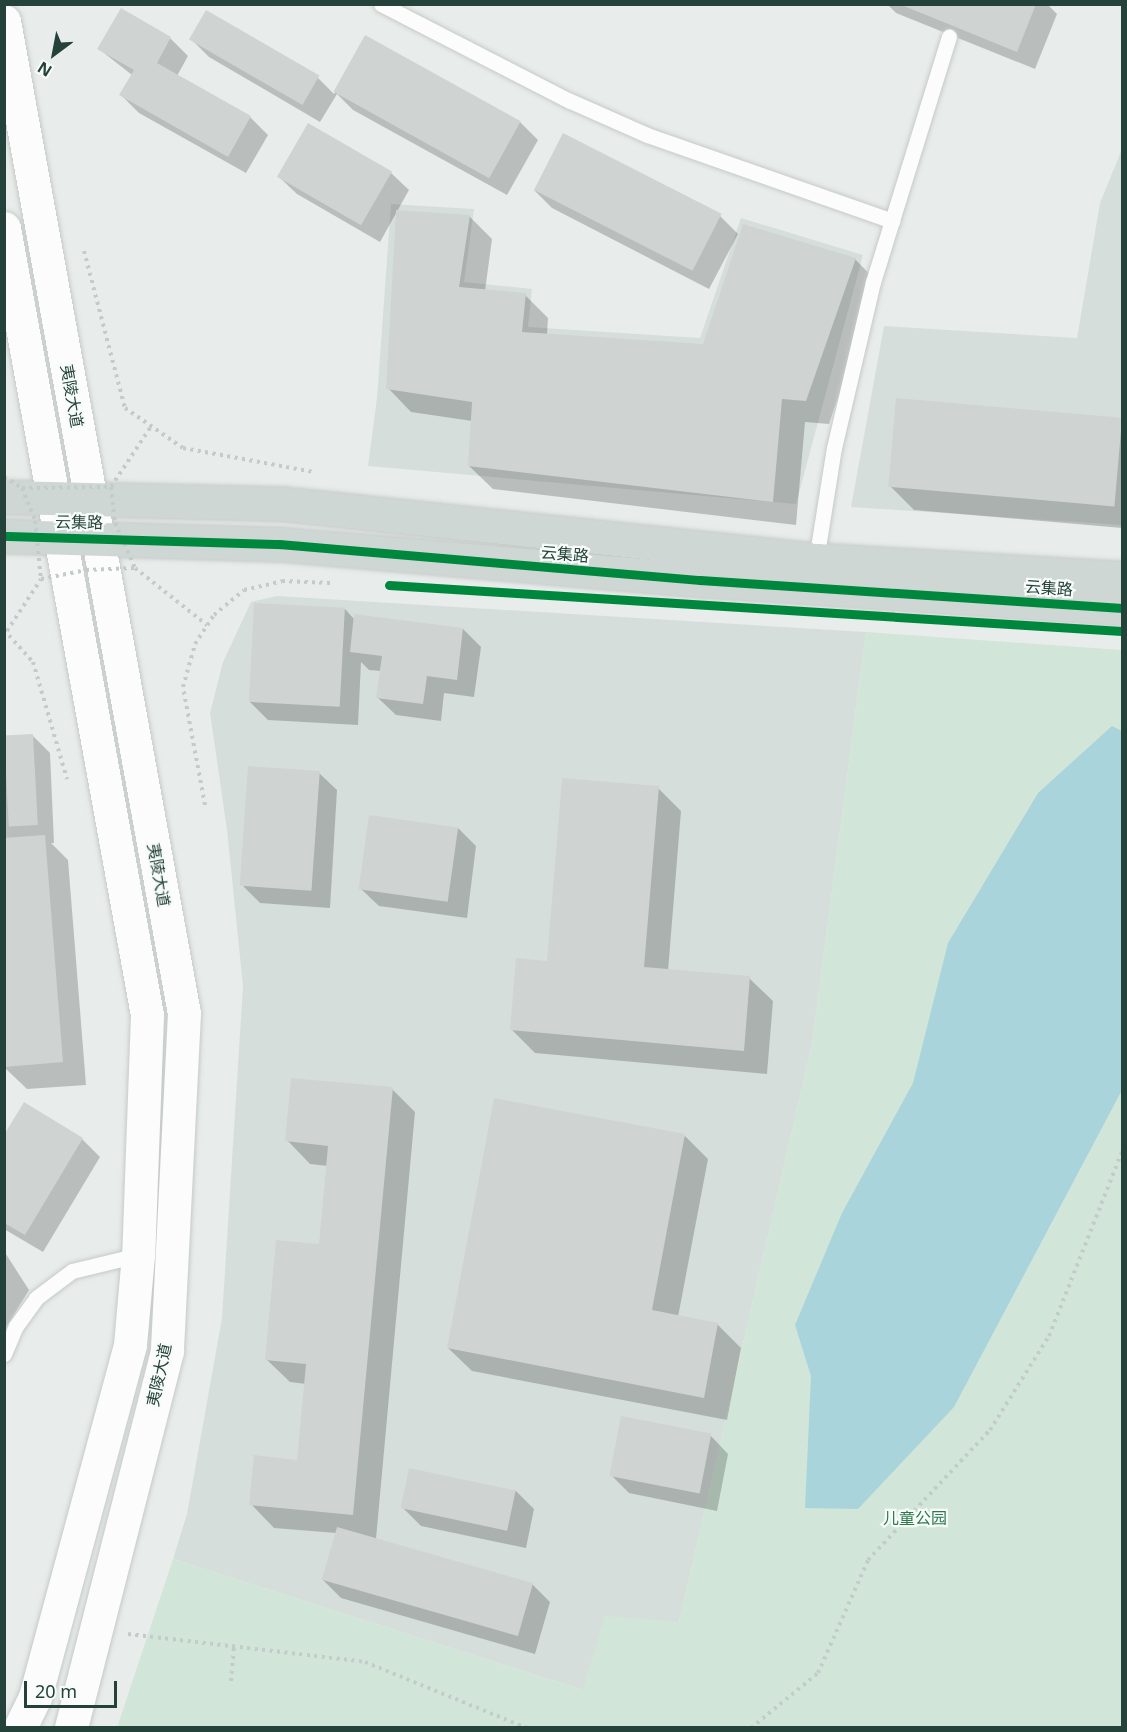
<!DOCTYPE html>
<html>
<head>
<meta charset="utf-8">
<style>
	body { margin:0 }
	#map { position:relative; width:1127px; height:1732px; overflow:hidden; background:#e8edeb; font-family:"Noto Sans","Noto Sans SC",sans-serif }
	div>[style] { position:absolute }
	.built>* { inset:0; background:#d6dedb }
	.green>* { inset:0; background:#d1e6d8 }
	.water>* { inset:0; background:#a9d4db }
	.shadow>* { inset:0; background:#0003 }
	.building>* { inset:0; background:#cfd4d2; transform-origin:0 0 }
	.path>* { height:4px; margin-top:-2px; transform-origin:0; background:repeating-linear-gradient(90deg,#c3ccca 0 3px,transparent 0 7.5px) }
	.roads { filter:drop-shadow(0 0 2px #c5cac8) drop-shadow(0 0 2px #c5cac8) }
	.service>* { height:15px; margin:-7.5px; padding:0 7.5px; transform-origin:7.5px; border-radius:7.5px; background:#fcfcfc }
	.secondary>* { height:33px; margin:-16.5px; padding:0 16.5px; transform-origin:16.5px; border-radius:16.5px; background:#fcfcfc }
	.primary>* { height:33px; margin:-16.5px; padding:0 16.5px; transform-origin:16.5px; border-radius:16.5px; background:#cfd7d5 }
	.path-bridge>* { height:4px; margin-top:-2px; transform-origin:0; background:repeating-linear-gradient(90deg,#c3ccca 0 3px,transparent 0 7.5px) }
	.cycleway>* { height:9px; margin:-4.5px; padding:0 4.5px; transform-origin:4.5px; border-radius:4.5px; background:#00873e }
	span { translate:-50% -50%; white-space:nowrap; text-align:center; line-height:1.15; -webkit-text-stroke:4.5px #f7fbf9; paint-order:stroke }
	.street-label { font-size:16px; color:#24423a }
	.park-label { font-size:16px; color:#2d7a4b }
	.frame { position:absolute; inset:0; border:6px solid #24423a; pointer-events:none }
	.north { position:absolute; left:24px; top:24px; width:60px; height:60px; -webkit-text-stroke:4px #f7fbf9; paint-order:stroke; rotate:212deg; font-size:16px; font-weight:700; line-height:24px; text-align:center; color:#24423a }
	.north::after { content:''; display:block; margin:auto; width:21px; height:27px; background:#24423a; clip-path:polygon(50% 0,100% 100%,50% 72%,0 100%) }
	.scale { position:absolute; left:24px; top:1681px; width:93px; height:27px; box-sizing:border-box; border:3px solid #24423a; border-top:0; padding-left:8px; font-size:18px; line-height:21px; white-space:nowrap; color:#24423a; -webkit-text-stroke:4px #f7fbf9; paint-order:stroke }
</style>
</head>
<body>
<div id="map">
	<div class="built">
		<i style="clip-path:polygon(1122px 149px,1122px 525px,851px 507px,884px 326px,1077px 338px,1100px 203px)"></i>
		<i style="clip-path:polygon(391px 204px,474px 209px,464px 282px,532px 289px,528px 327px,700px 338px,741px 218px,863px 255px,796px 504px,368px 466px,377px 398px)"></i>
		<i style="clip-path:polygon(277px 596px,866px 632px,812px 1044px,679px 1622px,583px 1690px,173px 1559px,187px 1514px,222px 1318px,243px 986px,227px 830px,210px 713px,223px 662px,251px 602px)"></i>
	</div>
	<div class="green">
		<i style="clip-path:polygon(866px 632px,1122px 650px,1122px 1727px,117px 1728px,173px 1559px,583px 1690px,605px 1616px,679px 1622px,812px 1044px)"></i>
	</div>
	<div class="water">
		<i style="clip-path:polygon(1112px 726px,1122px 731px,1122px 1090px,954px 1407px,858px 1509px,805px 1508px,811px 1376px,795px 1325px,842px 1213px,913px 1083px,948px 943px,1038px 793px)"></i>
	</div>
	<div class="shadow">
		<i style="clip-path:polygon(887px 4px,1047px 4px,1057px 14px,1035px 69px,896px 13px)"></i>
		<i style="clip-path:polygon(121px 10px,170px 38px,188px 56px,177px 76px,250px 117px,268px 135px,246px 173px,139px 113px,121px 95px,132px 75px,99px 49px)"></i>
		<i style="clip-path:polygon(207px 12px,318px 78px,334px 94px,365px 37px,520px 122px,538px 140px,507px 195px,353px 110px,337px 94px,320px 122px,209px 57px,191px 39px)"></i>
		<i style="clip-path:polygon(391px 173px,409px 190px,380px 242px,297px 194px,279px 177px)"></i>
		<i style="clip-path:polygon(534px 190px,720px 216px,738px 234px,709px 289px,552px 208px)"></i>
		<i style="clip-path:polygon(469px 216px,492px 239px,485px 291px,525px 295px,548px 318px,547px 335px,704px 346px,855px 259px,878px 283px,829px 424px,805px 422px,796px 525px,493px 489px,469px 466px,472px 421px,411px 412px,388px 388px)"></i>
		<i style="clip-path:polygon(898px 399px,1122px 420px,1122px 528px,914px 510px,890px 486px)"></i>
		<i style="clip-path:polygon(345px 609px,355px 620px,463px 629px,481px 647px,474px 697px,444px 693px,441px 721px,396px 715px,378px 698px,381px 671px,369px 670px,361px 662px,358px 725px,268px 720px,250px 702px)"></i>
		<i style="clip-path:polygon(32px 735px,50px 753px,54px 843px,51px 843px,68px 860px,86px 1085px,27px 1089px,4px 1067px,4px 736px)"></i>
		<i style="clip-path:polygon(319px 773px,337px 790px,330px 908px,260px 903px,242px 885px)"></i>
		<i style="clip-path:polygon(658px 788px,681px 811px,668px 971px,749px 978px,773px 1001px,767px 1074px,535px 1053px,512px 1030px,548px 962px)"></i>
		<i style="clip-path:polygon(458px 828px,476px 846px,467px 918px,379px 906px,361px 889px)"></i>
		<i style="clip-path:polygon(392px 1089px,415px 1112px,376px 1539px,532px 1584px,550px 1602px,535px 1654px,341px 1598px,323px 1580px,336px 1533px,274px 1528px,251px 1504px,298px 1461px,306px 1384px,290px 1382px,266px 1359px,321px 1246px,328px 1166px,310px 1164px,287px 1140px)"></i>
		<i style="clip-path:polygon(685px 1136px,708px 1159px,678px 1317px,717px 1324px,741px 1348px,727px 1420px,472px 1371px,448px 1348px)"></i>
		<i style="clip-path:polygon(4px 1138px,82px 1139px,100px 1157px,43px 1252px,4px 1229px)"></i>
		<i style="clip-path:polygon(4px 1251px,29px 1290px,4px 1331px)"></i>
		<i style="clip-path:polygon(711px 1436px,728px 1454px,717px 1511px,629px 1493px,611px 1475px)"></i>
		<i style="clip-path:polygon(411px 1470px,516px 1491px,534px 1509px,526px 1548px,421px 1526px,403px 1508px)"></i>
	</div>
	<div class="building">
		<i style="clip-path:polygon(899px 4px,1036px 4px,1017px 52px)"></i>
		<i style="clip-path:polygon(121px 8px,171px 37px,157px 63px,251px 116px,228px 157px,119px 95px,134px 70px,97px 49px)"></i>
		<i style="left:206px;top:10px;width:131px;height:34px;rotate:30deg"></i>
		<i style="left:365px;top:35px;width:178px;height:65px;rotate:29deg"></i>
		<i style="left:308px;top:123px;width:97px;height:62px;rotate:30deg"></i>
		<i style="left:563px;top:133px;width:178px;height:64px;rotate:27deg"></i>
		<i style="clip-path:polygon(396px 210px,470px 215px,459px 287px,526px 293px,522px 332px,703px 344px,743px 224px,856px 258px,806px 401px,782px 399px,773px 502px,468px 466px,472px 402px,386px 389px)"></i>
		<i style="left:896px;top:398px;width:227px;height:89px;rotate:5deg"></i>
		<i style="left:254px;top:603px;width:91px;height:99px;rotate:3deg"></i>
		<i style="clip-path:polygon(354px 614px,463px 628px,457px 680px,427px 676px,423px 704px,376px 698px,382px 656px,350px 652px)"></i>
		<i style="left:33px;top:734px;width:91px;height:29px;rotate:87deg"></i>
		<i style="left:248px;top:766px;width:72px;height:120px;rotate:4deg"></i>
		<i style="clip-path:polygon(562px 778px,659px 786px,644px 967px,750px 976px,744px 1051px,510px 1030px,516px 958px,547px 961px)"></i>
		<i style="left:369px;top:815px;width:90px;height:75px;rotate:8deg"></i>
		<i style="clip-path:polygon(45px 835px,63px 1062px,4px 1067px,4px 838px)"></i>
		<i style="clip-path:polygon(291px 1078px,393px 1087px,353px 1515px,249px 1505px,254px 1455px,297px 1460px,306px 1364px,265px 1360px,276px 1240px,319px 1244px,328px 1146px,285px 1141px)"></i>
		<i style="clip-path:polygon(494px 1098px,685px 1134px,652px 1310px,718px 1323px,704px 1398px,447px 1348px)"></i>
		<i style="clip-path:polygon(24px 1102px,83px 1138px,25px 1235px,4px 1223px,4px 1135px)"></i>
		<i style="left:621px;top:1416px;width:92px;height:61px;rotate:11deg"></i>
		<i style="left:409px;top:1468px;width:109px;height:41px;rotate:12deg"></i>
		<i style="left:337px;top:1527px;width:204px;height:55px;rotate:16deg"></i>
	</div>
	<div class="path">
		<i style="left:84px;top:251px;width:162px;rotate:75.4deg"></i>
		<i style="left:125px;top:408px;width:70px;rotate:34.6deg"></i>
		<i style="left:183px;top:448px;width:133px;rotate:10.4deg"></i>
		<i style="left:4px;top:630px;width:43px;rotate:47.8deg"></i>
		<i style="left:33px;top:662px;width:122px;rotate:73.8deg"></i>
		<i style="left:205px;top:805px;width:120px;rotate:-100.6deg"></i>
		<i style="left:183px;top:687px;width:45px;rotate:-74.4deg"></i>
		<i style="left:195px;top:644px;width:35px;rotate:-57deg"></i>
		<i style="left:214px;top:615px;width:39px;rotate:-40deg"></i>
		<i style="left:244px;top:590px;width:39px;rotate:-13deg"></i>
		<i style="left:282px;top:581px;width:49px;rotate:2.3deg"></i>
		<i style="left:128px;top:1634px;width:239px;rotate:6.7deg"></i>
		<i style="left:365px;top:1662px;width:175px;rotate:22.2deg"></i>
		<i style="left:231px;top:1681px;width:35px;rotate:-85deg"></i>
		<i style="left:751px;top:1728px;width:87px;rotate:-39.4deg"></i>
		<i style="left:818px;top:1673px;width:124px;rotate:-66.1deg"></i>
		<i style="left:868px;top:1560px;width:178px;rotate:-46.8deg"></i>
		<i style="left:990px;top:1430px;width:111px;rotate:-57.9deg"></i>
		<i style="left:1049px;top:1336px;width:198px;rotate:-68.4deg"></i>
	</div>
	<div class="roads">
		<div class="service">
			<i style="left:381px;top:4px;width:212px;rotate:27.2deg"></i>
			<i style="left:570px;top:101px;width:84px;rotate:23.8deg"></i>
			<i style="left:647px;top:135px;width:260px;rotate:19.3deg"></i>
			<i style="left:816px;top:560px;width:113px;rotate:-80.9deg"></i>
			<i style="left:834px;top:448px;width:171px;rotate:-76.8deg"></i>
			<i style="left:873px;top:282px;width:257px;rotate:-72.8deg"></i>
			<i style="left:4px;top:1354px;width:30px;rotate:-67deg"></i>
			<i style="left:16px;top:1326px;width:34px;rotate:-54deg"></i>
			<i style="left:36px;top:1298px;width:45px;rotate:-36.9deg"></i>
			<i style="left:72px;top:1271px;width:68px;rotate:-13.6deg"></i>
		</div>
		<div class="secondary">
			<i style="left:4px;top:21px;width:1008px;rotate:79.72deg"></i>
			<i style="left:184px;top:1013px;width:338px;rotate:92.9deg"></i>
			<i style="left:167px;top:1351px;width:389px;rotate:104.3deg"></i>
			<i style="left:4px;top:228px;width:800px;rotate:79.7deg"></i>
			<i style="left:147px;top:1015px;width:240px;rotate:92.1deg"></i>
			<i style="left:138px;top:1255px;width:90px;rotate:95.1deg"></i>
			<i style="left:130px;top:1345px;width:365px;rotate:105.1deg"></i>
			<i style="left:35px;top:1697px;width:34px;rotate:116deg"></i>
		</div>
		<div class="primary">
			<i style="left:4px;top:497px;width:281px;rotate:1.4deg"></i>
			<i style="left:285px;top:504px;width:534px;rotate:6.02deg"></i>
			<i style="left:816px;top:560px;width:307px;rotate:3.4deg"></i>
			<i style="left:4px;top:536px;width:275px;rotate:1.7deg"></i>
			<i style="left:279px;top:544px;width:423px;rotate:4.9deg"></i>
			<i style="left:700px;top:580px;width:423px;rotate:3.8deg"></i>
		</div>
	</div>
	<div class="path-bridge">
		<i style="left:150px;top:428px;width:71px;rotate:123.5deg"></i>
		<i style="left:111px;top:487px;width:36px;rotate:84deg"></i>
		<i style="left:115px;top:523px;width:49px;rotate:66deg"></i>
		<i style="left:135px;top:568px;width:92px;rotate:38.4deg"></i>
		<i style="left:4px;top:477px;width:21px;rotate:31deg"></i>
		<i style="left:22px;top:488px;width:89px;rotate:-0.6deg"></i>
		<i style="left:22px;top:488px;width:35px;rotate:68deg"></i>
		<i style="left:35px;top:521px;width:58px;rotate:84.1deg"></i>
		<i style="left:7px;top:631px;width:62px;rotate:-56.8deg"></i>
		<i style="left:41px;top:579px;width:46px;rotate:-11.3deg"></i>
		<i style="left:86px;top:570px;width:49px;rotate:-2.3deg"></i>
	</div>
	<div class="cycleway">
		<i style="left:4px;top:536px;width:275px;rotate:1.7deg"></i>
		<i style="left:279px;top:544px;width:423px;rotate:4.9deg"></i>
		<i style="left:700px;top:580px;width:423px;rotate:3.8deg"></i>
		<i style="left:389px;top:585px;width:734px;rotate:3.59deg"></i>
	</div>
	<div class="street-label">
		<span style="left:72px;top:396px;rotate:80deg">夷陵大道</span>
		<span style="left:79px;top:522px;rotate:1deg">云集路</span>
		<span style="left:565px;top:554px;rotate:5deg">云集路</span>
		<span style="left:1049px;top:588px;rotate:4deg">云集路</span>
		<span style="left:159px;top:875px;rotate:80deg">夷陵大道</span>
		<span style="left:159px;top:1375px;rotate:-78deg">夷陵大道</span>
	</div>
	<div class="park-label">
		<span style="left:915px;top:1518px">儿童公园</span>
	</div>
	<div class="frame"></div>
	<div class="north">N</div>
	<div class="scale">20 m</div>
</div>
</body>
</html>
